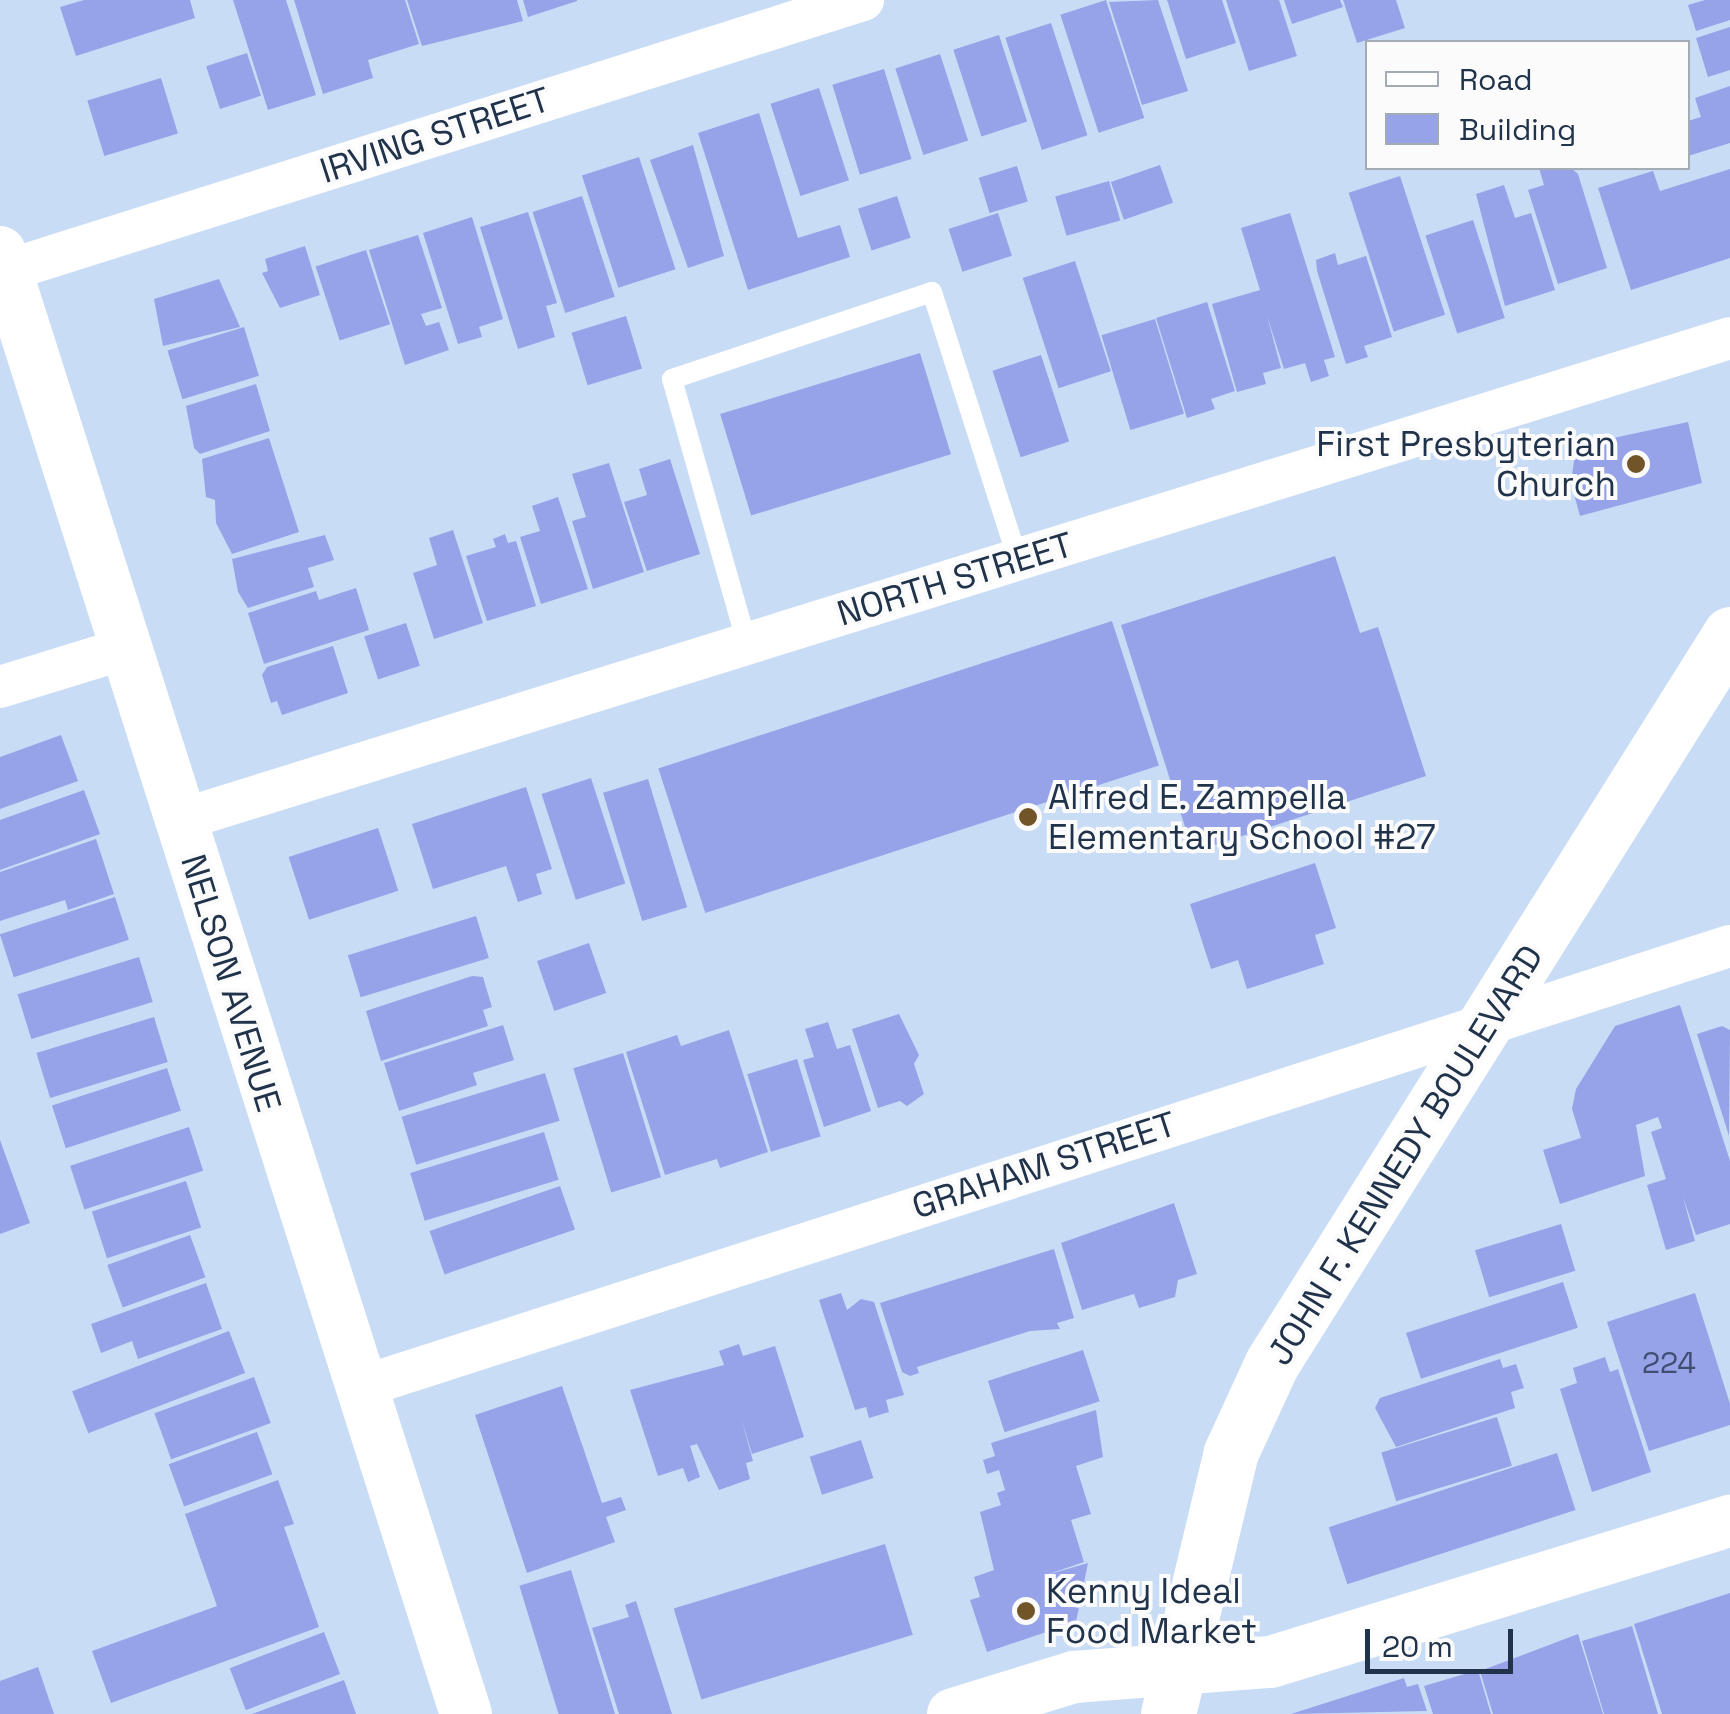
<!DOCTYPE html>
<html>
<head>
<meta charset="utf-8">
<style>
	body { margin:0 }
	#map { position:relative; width:1730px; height:1714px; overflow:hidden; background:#c9dcf6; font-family:"Space Grotesk",sans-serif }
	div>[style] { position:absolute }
	.building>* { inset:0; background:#96a3e8; transform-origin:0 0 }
	.service>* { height:20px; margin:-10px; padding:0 10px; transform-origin:10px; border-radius:10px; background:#fff }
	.minor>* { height:42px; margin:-21px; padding:0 21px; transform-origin:21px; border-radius:21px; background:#fff }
	.tertiary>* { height:52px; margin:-26px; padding:0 26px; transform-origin:26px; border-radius:26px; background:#fff }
	.primary>* { height:55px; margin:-27.5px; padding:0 27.5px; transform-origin:27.5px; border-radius:27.5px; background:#fff }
	.dots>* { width:28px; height:28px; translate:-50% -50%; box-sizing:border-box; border:5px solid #fbfbfb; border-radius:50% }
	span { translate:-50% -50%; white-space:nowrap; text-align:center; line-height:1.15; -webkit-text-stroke:8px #fbfbfb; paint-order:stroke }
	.number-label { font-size:30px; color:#3e4f72 }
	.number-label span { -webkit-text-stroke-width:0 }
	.street-label { font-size:35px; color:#20334b }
	.poi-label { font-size:35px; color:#20334b }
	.right { translate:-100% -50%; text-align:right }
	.left { translate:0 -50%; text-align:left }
	.legend { position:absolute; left:1365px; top:40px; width:325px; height:130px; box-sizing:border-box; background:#fbfbfb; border:2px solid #a3abb5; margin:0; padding:12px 18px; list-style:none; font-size:30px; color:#20334b }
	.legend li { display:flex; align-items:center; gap:20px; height:50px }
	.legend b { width:50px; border:2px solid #a3abb5 }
	.scale { position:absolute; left:1365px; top:1629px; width:148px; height:45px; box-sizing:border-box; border:5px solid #20334b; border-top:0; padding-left:12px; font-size:30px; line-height:35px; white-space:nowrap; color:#20334b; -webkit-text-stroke:8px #fbfbfb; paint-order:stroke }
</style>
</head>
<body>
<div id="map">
	<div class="building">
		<i style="clip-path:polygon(84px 0,190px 0,195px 18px,76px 56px,60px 7px)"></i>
		<i style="clip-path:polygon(233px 0,286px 0,316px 95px,268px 110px)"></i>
		<i style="clip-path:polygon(294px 0,405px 0,419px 44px,368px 60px,373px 78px,323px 94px)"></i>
		<i style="clip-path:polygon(407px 0,517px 0,523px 21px,422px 46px)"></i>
		<i style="clip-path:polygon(523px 0,577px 0,577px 1px,528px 17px)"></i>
		<i style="left:1106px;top:0;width:124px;height:48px;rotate:72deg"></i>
		<i style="clip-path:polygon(1158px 0,1188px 91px,1142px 105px,1109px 2px)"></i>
		<i style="clip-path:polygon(1167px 0,1222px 0,1236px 43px,1186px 59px)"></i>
		<i style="clip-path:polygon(1226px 0,1279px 0,1297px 56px,1249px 71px)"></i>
		<i style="clip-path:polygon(1284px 0,1340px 0,1343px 7px,1292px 24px)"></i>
		<i style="clip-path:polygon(1343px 0,1396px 0,1405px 28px,1357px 43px)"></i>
		<i style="clip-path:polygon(1705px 0,1730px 0,1730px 20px,1696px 31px,1688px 5px)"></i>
		<i style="left:1051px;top:23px;width:118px;height:48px;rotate:72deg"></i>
		<i style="clip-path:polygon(1730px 27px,1730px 70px,1708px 77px,1696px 38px)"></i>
		<i style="left:999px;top:35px;width:91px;height:48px;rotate:72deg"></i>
		<i style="left:247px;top:53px;width:45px;height:43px;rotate:72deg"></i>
		<i style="left:940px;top:54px;width:91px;height:47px;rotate:72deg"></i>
		<i style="left:884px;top:69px;width:94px;height:54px;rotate:73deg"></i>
		<i style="left:161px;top:78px;width:58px;height:77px;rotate:73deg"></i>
		<i style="clip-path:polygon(1730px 86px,1730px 143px,1688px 156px,1688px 121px,1701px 117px,1695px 98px)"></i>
		<i style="left:819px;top:88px;width:97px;height:51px;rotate:72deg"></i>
		<i style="clip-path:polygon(759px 113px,798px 238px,840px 225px,850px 257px,748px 290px,698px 133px)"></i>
		<i style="clip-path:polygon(693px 145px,724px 256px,688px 268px,650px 160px)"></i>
		<i style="left:639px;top:157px;width:118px;height:60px;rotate:72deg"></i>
		<i style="left:1160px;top:165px;width:40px;height:52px;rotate:71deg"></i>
		<i style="left:1017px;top:166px;width:37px;height:40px;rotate:73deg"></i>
		<i style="clip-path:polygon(1539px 168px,1571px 168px,1578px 174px,1607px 268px,1558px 284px,1528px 190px,1544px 185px)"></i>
		<i style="clip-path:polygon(1730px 169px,1730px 258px,1631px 290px,1598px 188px,1653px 171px,1660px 191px)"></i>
		<i style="left:1400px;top:176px;width:146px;height:54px;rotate:72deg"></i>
		<i style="left:1109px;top:181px;width:41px;height:56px;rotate:74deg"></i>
		<i style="clip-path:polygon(1504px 185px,1515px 218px,1531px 213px,1555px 290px,1505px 306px,1476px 194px)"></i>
		<i style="left:582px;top:196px;width:106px;height:52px;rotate:72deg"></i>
		<i style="left:897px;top:196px;width:44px;height:41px;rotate:72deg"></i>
		<i style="clip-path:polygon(528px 212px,557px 303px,546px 306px,555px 337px,518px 349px,480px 227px)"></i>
		<i style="left:998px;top:213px;width:45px;height:52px;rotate:72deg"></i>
		<i style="clip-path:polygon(1290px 213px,1335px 357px,1324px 360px,1329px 376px,1311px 382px,1305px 363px,1284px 369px,1267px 316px,1281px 368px,1263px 373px,1266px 384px,1237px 392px,1212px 304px,1260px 290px,1241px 228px)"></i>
		<i style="clip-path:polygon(472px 217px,503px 319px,479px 327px,482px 337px,458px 344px,423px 233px)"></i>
		<i style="left:1473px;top:220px;width:103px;height:50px;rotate:72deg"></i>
		<i style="clip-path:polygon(418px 235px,442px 308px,421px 314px,426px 326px,439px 322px,449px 350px,405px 365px,369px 250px)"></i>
		<i style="clip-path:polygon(305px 246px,320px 295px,280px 308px,262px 273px,268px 271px,265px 259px)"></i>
		<i style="left:366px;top:250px;width:78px;height:53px;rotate:72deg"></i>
		<i style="clip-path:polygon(1335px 253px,1338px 265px,1366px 256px,1392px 337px,1364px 346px,1368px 357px,1346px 364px,1317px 271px,1316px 260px)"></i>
		<i style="left:1075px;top:261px;width:116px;height:55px;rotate:72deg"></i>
		<i style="clip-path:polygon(219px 279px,240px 327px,163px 346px,154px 299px)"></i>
		<i style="clip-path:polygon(1207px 302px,1235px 391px,1211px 399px,1215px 409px,1187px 418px,1156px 318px)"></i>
		<i style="left:626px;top:316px;width:55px;height:57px;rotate:73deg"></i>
		<i style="left:1155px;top:319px;width:99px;height:56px;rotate:73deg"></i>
		<i style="left:244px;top:327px;width:51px;height:80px;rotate:73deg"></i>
		<i style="left:920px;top:353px;width:106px;height:209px;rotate:73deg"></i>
		<i style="left:1041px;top:355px;width:91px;height:51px;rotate:72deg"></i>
		<i style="clip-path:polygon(256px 384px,270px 431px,200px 454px,194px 448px,186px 406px)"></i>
		<i style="clip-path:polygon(1688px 422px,1702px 483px,1580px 516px,1571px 483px,1576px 446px)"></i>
		<i style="clip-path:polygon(269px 438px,299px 532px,232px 554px,216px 523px,215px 500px,206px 497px,202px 459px)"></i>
		<i style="clip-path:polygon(670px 459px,700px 554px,647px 571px,624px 502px,647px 495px,639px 469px)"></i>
		<i style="clip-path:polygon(609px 463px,644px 572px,593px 589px,572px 521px,586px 517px,572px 474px)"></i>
		<i style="clip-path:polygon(558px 497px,588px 589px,541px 604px,520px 537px,540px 531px,532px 506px)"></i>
		<i style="clip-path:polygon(453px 530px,483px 623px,434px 639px,413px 573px,437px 565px,429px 538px)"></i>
		<i style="clip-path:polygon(505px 534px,508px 543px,516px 541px,536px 606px,487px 621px,466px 556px,496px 547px,493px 539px)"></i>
		<i style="clip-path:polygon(325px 535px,334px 560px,308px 568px,314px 587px,248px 608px,238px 592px,232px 559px)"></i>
		<i style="clip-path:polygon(1335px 556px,1360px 633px,1378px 627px,1426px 776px,1193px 852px,1121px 625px)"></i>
		<i style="clip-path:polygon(356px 588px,369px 630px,264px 664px,248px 613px,316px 591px,319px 600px)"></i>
		<i style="left:1112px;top:621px;width:152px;height:477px;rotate:72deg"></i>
		<i style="left:406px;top:623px;width:45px;height:44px;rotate:72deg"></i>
		<i style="clip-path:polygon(333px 646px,348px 693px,282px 715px,277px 701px,271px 703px,262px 675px,267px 667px)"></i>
		<i style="clip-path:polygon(61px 735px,78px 781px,0 809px,0 757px)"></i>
		<i style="left:591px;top:778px;width:111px;height:52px;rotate:72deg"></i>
		<i style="left:648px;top:779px;width:134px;height:47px;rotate:73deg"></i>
		<i style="clip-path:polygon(526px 787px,552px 869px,536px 874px,542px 894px,518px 902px,506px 866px,433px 889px,412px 824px)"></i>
		<i style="clip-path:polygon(84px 790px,100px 834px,0 870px,0 820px)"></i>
		<i style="left:378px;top:828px;width:66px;height:94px;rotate:72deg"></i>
		<i style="clip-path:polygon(96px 839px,114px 894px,68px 910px,65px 900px,0 921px,0 872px)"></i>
		<i style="clip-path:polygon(1315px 863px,1336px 928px,1315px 935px,1324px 964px,1247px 989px,1238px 960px,1211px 969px,1190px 904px)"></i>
		<i style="left:115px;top:897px;width:45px;height:121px;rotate:72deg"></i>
		<i style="left:476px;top:916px;width:44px;height:134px;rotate:73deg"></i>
		<i style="left:589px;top:943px;width:53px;height:55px;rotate:71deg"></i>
		<i style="left:139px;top:957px;width:47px;height:127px;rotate:73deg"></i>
		<i style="clip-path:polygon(472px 976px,483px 977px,492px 1007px,483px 1010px,488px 1026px,381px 1061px,366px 1011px)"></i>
		<i style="clip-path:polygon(1680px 1005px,1730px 1161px,1730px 1224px,1696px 1235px,1683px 1197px,1695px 1241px,1666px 1250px,1647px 1185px,1666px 1179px,1651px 1132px,1662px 1128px,1658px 1117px,1636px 1125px,1645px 1176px,1560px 1204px,1543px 1150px,1581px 1138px,1572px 1109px,1576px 1089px,1615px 1026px)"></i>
		<i style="clip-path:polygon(899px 1014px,919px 1055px,914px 1064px,924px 1094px,907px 1106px,900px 1101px,878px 1108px,852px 1029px)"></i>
		<i style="left:154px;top:1017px;width:47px;height:123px;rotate:73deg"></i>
		<i style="clip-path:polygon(828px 1022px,837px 1049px,850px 1045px,871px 1111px,824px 1127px,803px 1060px,814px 1057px,805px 1029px)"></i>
		<i style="clip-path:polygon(503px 1025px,514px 1060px,473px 1073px,477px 1085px,399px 1111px,384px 1063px)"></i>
		<i style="clip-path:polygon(1722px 1026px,1730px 1030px,1729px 1136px,1697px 1034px)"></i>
		<i style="clip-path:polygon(729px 1030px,768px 1152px,720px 1168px,717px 1159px,665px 1175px,626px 1052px,677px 1035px,681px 1046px)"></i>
		<i style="left:623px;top:1053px;width:130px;height:52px;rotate:73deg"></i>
		<i style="left:797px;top:1059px;width:81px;height:52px;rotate:73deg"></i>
		<i style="left:167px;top:1068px;width:45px;height:121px;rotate:72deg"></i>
		<i style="left:545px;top:1073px;width:50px;height:150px;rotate:73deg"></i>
		<i style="left:189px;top:1127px;width:46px;height:125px;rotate:72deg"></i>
		<i style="left:544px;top:1132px;width:50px;height:140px;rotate:73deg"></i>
		<i style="clip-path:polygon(0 1140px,30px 1223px,0 1234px)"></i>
		<i style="left:186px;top:1181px;width:49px;height:99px;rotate:72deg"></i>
		<i style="left:560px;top:1186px;width:46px;height:138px;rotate:71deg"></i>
		<i style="clip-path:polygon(1174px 1203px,1197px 1274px,1178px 1280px,1175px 1297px,1139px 1308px,1134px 1294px,1082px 1310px,1061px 1243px)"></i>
		<i style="left:1561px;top:1224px;width:49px;height:90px;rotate:73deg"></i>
		<i style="left:190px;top:1235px;width:45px;height:88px;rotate:70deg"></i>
		<i style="clip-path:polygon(1054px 1249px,1074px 1318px,1057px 1323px,1060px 1329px,1030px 1331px,917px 1367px,919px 1373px,910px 1376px,902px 1372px,880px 1303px)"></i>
		<i style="left:1563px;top:1282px;width:48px;height:165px;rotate:72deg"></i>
		<i style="clip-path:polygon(206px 1283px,222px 1329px,138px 1359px,132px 1341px,101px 1353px,91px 1324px)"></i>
		<i style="clip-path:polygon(841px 1293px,847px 1310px,861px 1299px,874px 1302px,904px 1395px,886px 1400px,889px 1412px,869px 1418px,866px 1407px,855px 1410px,819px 1300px)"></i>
		<i style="clip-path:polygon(1695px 1293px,1730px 1404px,1730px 1425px,1649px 1451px,1607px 1322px)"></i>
		<i style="left:229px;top:1331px;width:45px;height:168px;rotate:69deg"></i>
		<i style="clip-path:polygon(739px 1344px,743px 1356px,775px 1346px,804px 1437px,752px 1454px,741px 1418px,753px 1461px,746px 1463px,750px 1479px,719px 1490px,697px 1444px,690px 1446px,700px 1477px,688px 1482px,683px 1468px,658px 1476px,630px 1390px,724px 1365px,719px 1351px)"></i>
		<i style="left:1083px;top:1350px;width:54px;height:100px;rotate:72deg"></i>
		<i style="clip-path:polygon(1605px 1357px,1610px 1372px,1618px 1369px,1651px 1472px,1592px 1492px,1560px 1389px,1577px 1383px,1573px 1368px)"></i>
		<i style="clip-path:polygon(1500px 1359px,1503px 1368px,1516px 1364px,1524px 1388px,1511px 1392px,1515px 1408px,1396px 1447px,1375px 1408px,1380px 1398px)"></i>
		<i style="left:254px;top:1377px;width:49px;height:106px;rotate:70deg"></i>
		<i style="clip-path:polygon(562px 1386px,602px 1503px,621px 1497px,626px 1510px,606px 1517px,615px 1542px,527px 1573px,475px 1415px)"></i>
		<i style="clip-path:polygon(1096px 1410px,1103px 1457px,1076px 1466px,1091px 1514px,1071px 1520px,1084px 1562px,1043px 1576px,1088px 1563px,1076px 1622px,987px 1652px,970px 1600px,980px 1597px,974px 1577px,994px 1570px,980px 1512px,1001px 1505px,997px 1493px,1005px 1490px,999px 1470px,987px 1474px,983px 1460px,995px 1456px,991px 1443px)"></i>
		<i style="left:1497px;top:1417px;width:51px;height:121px;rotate:73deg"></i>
		<i style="left:257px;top:1432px;width:45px;height:94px;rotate:70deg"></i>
		<i style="left:861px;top:1440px;width:40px;height:54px;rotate:72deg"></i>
		<i style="left:1557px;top:1453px;width:60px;height:240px;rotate:72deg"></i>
		<i style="clip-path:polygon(278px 1480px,294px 1524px,284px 1527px,319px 1627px,111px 1703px,92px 1651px,217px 1606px,185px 1514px)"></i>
		<i style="left:885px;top:1544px;width:95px;height:221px;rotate:73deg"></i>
		<i style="left:571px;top:1570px;width:151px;height:54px;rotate:73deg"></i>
		<i style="clip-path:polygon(1730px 1593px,1730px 1714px,1662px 1714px,1634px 1624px)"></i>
		<i style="clip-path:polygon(636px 1601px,672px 1714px,619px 1714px,592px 1628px,629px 1617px,625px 1605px)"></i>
		<i style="clip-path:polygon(1632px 1626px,1658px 1714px,1604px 1714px,1582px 1641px)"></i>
		<i style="left:324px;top:1632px;width:45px;height:101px;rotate:69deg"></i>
		<i style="clip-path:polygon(1578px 1634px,1603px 1714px,1493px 1714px,1480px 1671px)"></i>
		<i style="clip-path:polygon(38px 1667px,54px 1714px,0 1714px,0 1681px)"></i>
		<i style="clip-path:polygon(1478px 1670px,1491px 1714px,1433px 1714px,1424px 1686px)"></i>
		<i style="clip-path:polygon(1404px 1678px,1407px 1687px,1418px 1684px,1427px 1711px,1291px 1714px)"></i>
		<i style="clip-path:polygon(344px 1680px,356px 1714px,252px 1714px)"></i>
	</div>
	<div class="service">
		<i style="left:747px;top:644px;width:275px;rotate:-105.8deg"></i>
		<i style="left:672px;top:379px;width:274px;rotate:-18.5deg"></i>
		<i style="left:932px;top:292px;width:281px;rotate:72.2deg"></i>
	</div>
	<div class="minor">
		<i style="left:6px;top:271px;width:899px;rotate:-17.55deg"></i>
		<i style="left:0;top:687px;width:133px;rotate:-17.1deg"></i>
		<i style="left:180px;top:820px;width:1623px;rotate:-17.27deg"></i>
		<i style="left:358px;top:1388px;width:1441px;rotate:-17.86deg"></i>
	</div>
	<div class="tertiary">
		<i style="left:0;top:252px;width:1534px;rotate:72.32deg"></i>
		<i style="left:953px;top:1714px;width:127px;rotate:-17deg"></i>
		<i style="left:1074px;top:1677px;width:198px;rotate:-4.4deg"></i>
		<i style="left:1271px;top:1662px;width:480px;rotate:-17.1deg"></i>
	</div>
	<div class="primary">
		<i style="left:1168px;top:1714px;width:269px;rotate:-76.5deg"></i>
		<i style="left:1231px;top:1452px;width:98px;rotate:-65.3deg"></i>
		<i style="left:1272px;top:1363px;width:861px;rotate:-57.86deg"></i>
	</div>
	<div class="dots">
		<i style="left:1636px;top:464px;background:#715428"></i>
		<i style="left:1028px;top:817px;background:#715428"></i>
		<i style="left:1026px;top:1611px;background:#715428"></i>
	</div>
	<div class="number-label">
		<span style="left:1669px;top:1363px">224</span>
	</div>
	<div class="street-label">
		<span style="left:435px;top:135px;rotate:-18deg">IRVING STREET</span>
		<span style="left:955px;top:579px;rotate:-17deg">NORTH STREET</span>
		<span style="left:231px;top:983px;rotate:73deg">NELSON AVENUE</span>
		<span style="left:1405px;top:1155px;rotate:-58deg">JOHN F. KENNEDY BOULEVARD</span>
		<span style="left:1044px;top:1165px;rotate:-18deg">GRAHAM STREET</span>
	</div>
	<div class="poi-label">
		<span class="right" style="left:1616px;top:464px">First Presbyterian<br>Church</span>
		<span class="left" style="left:1048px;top:817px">Alfred E. Zampella<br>Elementary School #27</span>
		<span class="left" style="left:1046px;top:1611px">Kenny Ideal<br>Food Market</span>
	</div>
	<ul class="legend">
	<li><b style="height:12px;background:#fff"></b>Road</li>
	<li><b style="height:28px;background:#96a3e8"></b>Building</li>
	</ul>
	<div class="scale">20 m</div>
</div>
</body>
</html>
